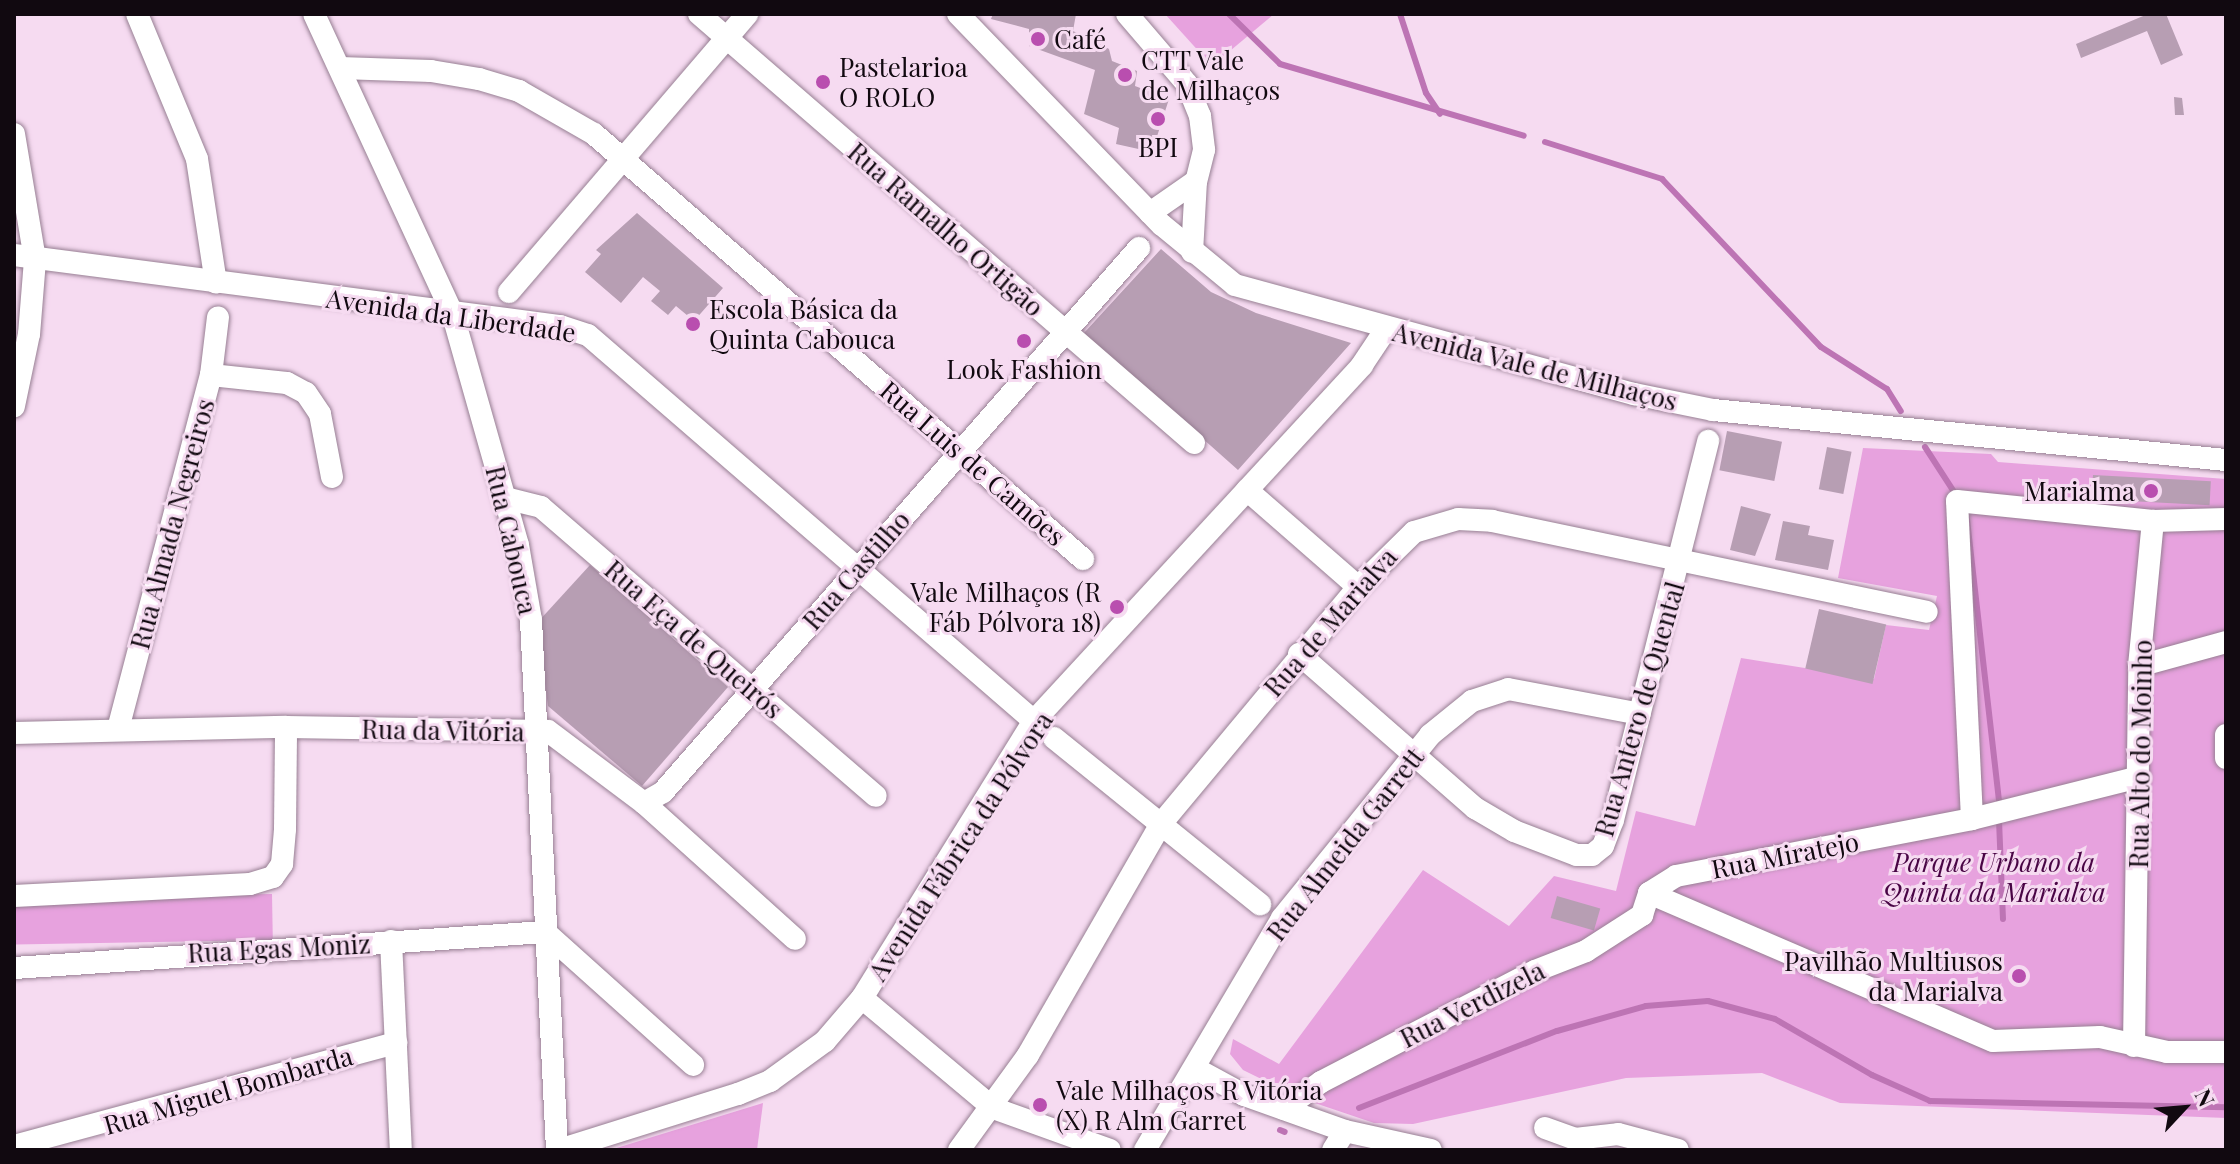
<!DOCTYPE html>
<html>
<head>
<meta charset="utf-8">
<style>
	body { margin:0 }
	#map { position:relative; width:2240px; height:1164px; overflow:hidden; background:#f6dbf1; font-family:"Playfair Display",serif }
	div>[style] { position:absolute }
	.green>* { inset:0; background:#e7a2de; transform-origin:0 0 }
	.stream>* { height:6px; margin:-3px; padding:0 3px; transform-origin:3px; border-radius:3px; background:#bd74b4 }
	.building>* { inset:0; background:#b79eb3; transform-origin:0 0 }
	.roads { filter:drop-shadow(0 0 2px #977f93) drop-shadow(0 0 2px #977f93) }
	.minor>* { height:22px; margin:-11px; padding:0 11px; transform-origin:11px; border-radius:11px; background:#fff }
	.dots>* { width:22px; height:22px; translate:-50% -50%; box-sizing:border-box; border:4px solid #f6dbf1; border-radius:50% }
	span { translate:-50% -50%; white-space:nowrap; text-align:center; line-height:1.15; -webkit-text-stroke:6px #f6dbf1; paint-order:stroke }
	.poi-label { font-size:26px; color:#110910 }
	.left { translate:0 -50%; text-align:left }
	.right { translate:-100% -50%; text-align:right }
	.street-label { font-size:26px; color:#110910 }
	.park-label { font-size:26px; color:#490545; font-style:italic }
	.frame { position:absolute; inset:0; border:16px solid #110910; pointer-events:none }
	.north { position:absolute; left:2144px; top:1068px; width:80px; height:80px; -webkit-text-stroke:6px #f6dbf1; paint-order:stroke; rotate:64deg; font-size:22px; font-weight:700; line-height:32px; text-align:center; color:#110910 }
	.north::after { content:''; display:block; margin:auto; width:28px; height:36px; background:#110910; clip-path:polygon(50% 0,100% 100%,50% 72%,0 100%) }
</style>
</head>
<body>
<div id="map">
	<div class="green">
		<i style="clip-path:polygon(1165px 14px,1274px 14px,1212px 66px)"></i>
		<i style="clip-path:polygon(1863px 448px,1991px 454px,1998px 462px,2226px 479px,2226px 1118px,1840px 1103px,1762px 1073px,1626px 1078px,1413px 1124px,1374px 1123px,1300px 1098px,1243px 1070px,1230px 1054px,1233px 1039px,1279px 1064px,1423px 870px,1509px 926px,1554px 876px,1616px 891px,1636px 811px,1695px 826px,1741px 658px,1874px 679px,1886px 625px,1929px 630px,1937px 596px,1838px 578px)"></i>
		<i style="left:272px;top:894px;width:46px;height:258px;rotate:89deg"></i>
		<i style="clip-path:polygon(763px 1103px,757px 1150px,610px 1150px)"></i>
	</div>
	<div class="stream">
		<i style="left:1229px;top:14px;width:71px;rotate:44.4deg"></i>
		<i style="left:1280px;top:64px;width:254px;rotate:16.4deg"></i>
		<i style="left:1400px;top:14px;width:83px;rotate:71.8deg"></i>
		<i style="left:1426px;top:93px;width:25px;rotate:56deg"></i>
		<i style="left:1545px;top:142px;width:123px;rotate:17.5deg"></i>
		<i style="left:1662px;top:179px;width:231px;rotate:46.6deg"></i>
		<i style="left:1821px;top:347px;width:78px;rotate:32.5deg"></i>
		<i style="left:1887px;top:389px;width:26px;rotate:58deg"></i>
		<i style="left:1925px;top:447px;width:57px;rotate:57.1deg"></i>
		<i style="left:1966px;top:511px;width:292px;rotate:83.5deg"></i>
		<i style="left:1999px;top:820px;width:99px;rotate:87.7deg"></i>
		<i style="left:1359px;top:1108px;width:212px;rotate:-21.3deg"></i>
		<i style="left:1557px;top:1031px;width:92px;rotate:-15.7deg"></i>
		<i style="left:1646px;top:1006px;width:62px;rotate:-4.6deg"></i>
		<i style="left:1708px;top:1001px;width:69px;rotate:15deg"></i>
		<i style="left:1775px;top:1019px;width:112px;rotate:30deg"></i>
		<i style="left:1872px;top:1075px;width:64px;rotate:24.1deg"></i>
		<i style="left:1930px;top:1101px;width:296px;rotate:1.2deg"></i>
		<i style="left:1280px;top:1130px;width:5px;rotate:22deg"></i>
	</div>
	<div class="building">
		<i style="clip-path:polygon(993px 14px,1076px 14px,1073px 31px,1109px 49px,1112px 61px,1137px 71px,1135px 86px,1169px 99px,1152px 152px,1116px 144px,1119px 128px,1084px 114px,1095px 70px,1029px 46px,1029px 29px,991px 19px)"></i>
		<i style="clip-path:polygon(2148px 14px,2166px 14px,2183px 55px,2161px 65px,2147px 31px,2081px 58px,2076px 44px)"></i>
		<i style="clip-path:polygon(2174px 97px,2182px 98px,2184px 115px,2175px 115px)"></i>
		<i style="clip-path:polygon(637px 213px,723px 288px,694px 321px,676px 306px,668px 315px,651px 301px,660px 291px,643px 277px,621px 303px,585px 272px,601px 254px,596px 250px)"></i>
		<i style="clip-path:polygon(1161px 249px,1211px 292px,1256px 313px,1351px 343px,1238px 470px,1084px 333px)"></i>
		<i style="left:1727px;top:431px;width:56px;height:40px;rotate:11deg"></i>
		<i style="left:1827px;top:447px;width:25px;height:43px;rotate:11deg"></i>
		<i style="left:2093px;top:475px;width:118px;height:24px;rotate:3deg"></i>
		<i style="clip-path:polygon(1741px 506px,1771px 514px,1755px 556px,1730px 550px)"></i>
		<i style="clip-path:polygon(1783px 521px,1810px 526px,1808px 535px,1834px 540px,1828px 570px,1775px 560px)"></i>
		<i style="clip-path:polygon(590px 565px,728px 687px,642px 786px,548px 706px,537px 623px)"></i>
		<i style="left:1819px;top:609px;width:69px;height:61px;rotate:13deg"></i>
		<i style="left:1557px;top:896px;width:45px;height:23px;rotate:16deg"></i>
	</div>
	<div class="roads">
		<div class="minor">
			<i style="left:137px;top:14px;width:157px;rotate:67.5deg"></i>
			<i style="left:197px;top:159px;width:125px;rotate:81.3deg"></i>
			<i style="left:314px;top:14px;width:328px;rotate:65.2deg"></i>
			<i style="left:452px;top:312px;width:242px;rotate:74.2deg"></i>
			<i style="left:518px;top:545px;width:76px;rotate:80.2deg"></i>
			<i style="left:531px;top:620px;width:531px;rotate:87.19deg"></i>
			<i style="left:699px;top:14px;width:655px;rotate:40.91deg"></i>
			<i style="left:958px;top:14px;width:293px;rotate:46deg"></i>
			<i style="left:1162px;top:225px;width:94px;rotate:39.4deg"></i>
			<i style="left:1235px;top:285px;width:414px;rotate:15.3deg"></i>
			<i style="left:1634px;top:394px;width:81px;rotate:11.4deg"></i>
			<i style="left:1713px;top:410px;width:515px;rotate:5.57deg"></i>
			<i style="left:1127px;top:14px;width:92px;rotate:49.4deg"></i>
			<i style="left:1187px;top:84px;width:35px;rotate:68deg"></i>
			<i style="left:1200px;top:116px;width:34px;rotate:83deg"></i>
			<i style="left:1204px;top:150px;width:32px;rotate:104deg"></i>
			<i style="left:1196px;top:181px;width:71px;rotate:93.2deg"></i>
			<i style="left:340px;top:68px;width:91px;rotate:1.9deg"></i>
			<i style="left:431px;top:71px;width:49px;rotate:9.5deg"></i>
			<i style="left:479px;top:79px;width:42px;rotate:16.7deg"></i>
			<i style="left:519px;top:91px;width:86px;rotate:29.8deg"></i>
			<i style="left:594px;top:134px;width:648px;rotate:40.99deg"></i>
			<i style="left:14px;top:134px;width:128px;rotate:80.5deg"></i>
			<i style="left:35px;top:260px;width:74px;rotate:94.6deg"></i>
			<i style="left:29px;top:334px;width:74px;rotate:101.8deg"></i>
			<i style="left:1150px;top:213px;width:56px;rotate:-34.8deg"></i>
			<i style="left:14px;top:255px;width:551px;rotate:7.41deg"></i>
			<i style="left:560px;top:326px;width:29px;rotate:18deg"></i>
			<i style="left:588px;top:335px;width:590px;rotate:40.88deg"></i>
			<i style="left:509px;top:292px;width:366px;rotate:-49.4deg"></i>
			<i style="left:211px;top:375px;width:76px;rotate:6deg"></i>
			<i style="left:287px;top:383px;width:21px;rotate:28deg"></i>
			<i style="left:306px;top:393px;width:25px;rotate:56deg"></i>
			<i style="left:320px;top:414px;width:64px;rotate:79.2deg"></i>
			<i style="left:1247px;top:490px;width:147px;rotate:41.1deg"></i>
			<i style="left:505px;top:498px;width:37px;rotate:14deg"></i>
			<i style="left:541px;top:507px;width:442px;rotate:40.8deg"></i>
			<i style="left:1299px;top:654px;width:234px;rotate:41.2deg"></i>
			<i style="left:1475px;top:808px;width:45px;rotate:30.5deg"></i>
			<i style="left:1514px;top:831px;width:67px;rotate:20.9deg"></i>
			<i style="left:1577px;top:855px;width:15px"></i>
			<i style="left:1592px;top:855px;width:14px;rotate:-39deg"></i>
			<i style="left:1603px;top:846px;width:28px;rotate:-69deg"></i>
			<i style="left:1613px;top:820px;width:391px;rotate:-75.9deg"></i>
			<i style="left:2139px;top:666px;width:90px;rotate:-15.4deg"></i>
			<i style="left:118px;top:729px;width:366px;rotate:-75.3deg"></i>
			<i style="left:211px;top:375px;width:58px;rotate:-83.1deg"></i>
			<i style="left:14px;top:733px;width:272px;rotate:-1.3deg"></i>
			<i style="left:286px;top:727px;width:262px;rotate:0.9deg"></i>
			<i style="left:548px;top:731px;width:120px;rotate:36.9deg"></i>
			<i style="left:644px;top:803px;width:203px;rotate:42deg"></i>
			<i style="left:2226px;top:735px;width:23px;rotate:90deg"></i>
			<i style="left:1054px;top:738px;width:265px;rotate:38.9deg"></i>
			<i style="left:2139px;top:777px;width:172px;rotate:165.9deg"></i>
			<i style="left:1972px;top:819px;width:318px;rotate:-92.7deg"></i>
			<i style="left:1957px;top:501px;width:197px;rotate:5.8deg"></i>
			<i style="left:2153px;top:521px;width:73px;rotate:-1.6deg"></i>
			<i style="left:644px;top:803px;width:22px;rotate:-30deg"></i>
			<i style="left:663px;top:792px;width:723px;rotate:-48.81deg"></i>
			<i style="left:1649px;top:893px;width:374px;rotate:23.3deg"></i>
			<i style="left:1993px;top:1041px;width:107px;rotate:-2.1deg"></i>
			<i style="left:2100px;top:1037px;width:69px;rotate:12.6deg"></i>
			<i style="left:2167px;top:1052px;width:59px"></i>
			<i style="left:1649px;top:893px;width:32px;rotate:-32deg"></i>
			<i style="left:1676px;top:876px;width:301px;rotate:-10.9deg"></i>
			<i style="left:14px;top:896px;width:236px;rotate:-2.9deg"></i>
			<i style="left:250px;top:884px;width:24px;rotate:-17deg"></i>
			<i style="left:273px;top:877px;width:16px;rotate:-55deg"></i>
			<i style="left:282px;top:864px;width:35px;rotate:-85deg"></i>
			<i style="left:285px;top:829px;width:102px;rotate:-89.4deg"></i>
			<i style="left:391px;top:941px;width:209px;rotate:87.3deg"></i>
			<i style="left:14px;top:968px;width:532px;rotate:-3.88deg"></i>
			<i style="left:545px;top:932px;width:199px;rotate:41.9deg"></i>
			<i style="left:862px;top:998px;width:171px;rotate:40deg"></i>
			<i style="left:993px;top:1108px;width:124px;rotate:19.7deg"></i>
			<i style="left:2134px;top:1046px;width:380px;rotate:-89.2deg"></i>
			<i style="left:2139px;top:666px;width:146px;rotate:-84.5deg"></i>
			<i style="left:1196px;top:1069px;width:55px;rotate:28.4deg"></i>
			<i style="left:1244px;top:1095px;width:107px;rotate:19.6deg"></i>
			<i style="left:1345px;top:1131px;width:88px;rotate:12.5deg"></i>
			<i style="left:1284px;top:1109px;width:46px;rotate:-36.1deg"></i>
			<i style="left:1321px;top:1082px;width:241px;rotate:-27.4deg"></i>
			<i style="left:1535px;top:971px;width:55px;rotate:-21.4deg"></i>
			<i style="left:1586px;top:951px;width:67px;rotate:-32.7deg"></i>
			<i style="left:1642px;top:915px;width:23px;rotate:-72deg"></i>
			<i style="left:1545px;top:1128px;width:32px;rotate:20deg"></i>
			<i style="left:1575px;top:1139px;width:43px;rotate:-6.6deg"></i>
			<i style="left:1618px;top:1134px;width:62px;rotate:14.9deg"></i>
			<i style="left:14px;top:1146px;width:396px;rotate:-15.1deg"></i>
			<i style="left:559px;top:1150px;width:188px;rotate:-17.4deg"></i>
			<i style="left:738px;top:1094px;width:35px;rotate:-22deg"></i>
			<i style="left:770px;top:1081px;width:68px;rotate:-36deg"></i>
			<i style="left:825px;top:1041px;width:57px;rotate:-49.3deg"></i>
			<i style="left:862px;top:998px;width:326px;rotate:-58.2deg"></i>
			<i style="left:1034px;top:721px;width:484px;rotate:-47.3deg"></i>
			<i style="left:1362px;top:365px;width:43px;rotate:-56.3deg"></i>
			<i style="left:959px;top:1150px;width:117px;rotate:-54deg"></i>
			<i style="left:1028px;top:1055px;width:265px;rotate:-60.1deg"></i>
			<i style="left:1160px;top:825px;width:310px;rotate:-50.2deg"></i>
			<i style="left:1358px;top:587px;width:78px;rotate:-44.5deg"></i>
			<i style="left:1414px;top:532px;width:46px;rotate:-16.5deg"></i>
			<i style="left:1458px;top:519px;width:34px;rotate:3deg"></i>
			<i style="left:1492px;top:521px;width:444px;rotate:11.8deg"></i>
			<i style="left:1145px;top:1150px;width:269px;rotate:-59.4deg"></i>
			<i style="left:1282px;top:918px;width:235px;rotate:-51deg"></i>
			<i style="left:1430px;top:735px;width:54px;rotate:-39deg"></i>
			<i style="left:1472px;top:701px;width:38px;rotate:-18deg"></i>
			<i style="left:1508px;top:689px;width:134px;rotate:10.7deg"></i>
			<i style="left:1333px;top:1150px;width:22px;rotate:-58deg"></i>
		</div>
	</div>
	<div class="dots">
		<i style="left:1038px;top:39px;background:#b94eaf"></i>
		<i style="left:1125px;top:75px;background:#b94eaf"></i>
		<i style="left:823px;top:82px;background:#b94eaf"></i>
		<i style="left:1158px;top:119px;background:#b94eaf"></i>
		<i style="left:693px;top:324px;background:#b94eaf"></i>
		<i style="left:1024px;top:341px;background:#b94eaf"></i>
		<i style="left:2151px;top:491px;background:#b94eaf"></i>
		<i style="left:1117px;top:607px;background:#b94eaf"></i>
		<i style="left:2019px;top:976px;background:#b94eaf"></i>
		<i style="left:1040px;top:1105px;background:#b94eaf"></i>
	</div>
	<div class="poi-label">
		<span class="left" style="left:1054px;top:39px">Café</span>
		<span class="left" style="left:1141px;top:75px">CTT Vale<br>de Milhaços</span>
		<span class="left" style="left:839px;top:82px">Pastelarioa<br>O ROLO</span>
		<span style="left:1158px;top:147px">BPI</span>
		<span class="left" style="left:709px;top:324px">Escola Básica da<br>Quinta Cabouca</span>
		<span style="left:1024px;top:369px">Look Fashion</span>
		<span class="right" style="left:2135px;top:491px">Marialma</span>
		<span class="right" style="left:1101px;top:607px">Vale Milhaços (R<br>Fáb Pólvora 18)</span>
		<span class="right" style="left:2003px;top:976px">Pavilhão Multiusos<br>da Marialva</span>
		<span class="left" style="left:1056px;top:1105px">Vale Milhaços R Vitória<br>(X) R Alm Garret</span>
	</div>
	<div class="street-label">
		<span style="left:946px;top:229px;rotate:41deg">Rua Ramalho Ortigão</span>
		<span style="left:451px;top:315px;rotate:8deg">Avenida da Liberdade</span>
		<span style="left:1535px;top:366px;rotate:14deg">Avenida Vale de Milhaços</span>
		<span style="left:973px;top:463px;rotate:41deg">Rua Luis de Camões</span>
		<span style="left:172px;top:524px;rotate:-75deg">Rua Almada Negreiros</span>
		<span style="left:512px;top:540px;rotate:77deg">Rua Cabouca</span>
		<span style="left:856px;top:570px;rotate:-49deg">Rua Castilho</span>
		<span style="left:1330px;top:622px;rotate:-49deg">Rua de Marialva</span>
		<span style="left:694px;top:639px;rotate:41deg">Rua Eça de Queirós</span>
		<span style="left:1639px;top:709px;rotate:-74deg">Rua Antero de Quental</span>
		<span style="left:443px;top:730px;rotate:1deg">Rua da Vitória</span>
		<span style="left:2140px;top:754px;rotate:-89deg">Rua Alto do Moinho</span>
		<span style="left:1345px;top:844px;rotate:-52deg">Rua Almeida Garrett</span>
		<span style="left:960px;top:846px;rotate:-57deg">Avenida Fábrica da Pólvora</span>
		<span style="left:1785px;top:855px;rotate:-11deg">Rua Miratejo</span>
		<span style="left:279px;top:948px;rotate:-3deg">Rua Egas Moniz</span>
		<span style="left:1472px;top:1004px;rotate:-27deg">Rua Verdizela</span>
		<span style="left:228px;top:1090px;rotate:-16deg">Rua Miguel Bombarda</span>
	</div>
	<div class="park-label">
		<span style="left:1994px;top:877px">Parque Urbano da<br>Quinta da Marialva</span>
	</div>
	<div class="frame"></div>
	<div class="north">N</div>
</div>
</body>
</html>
